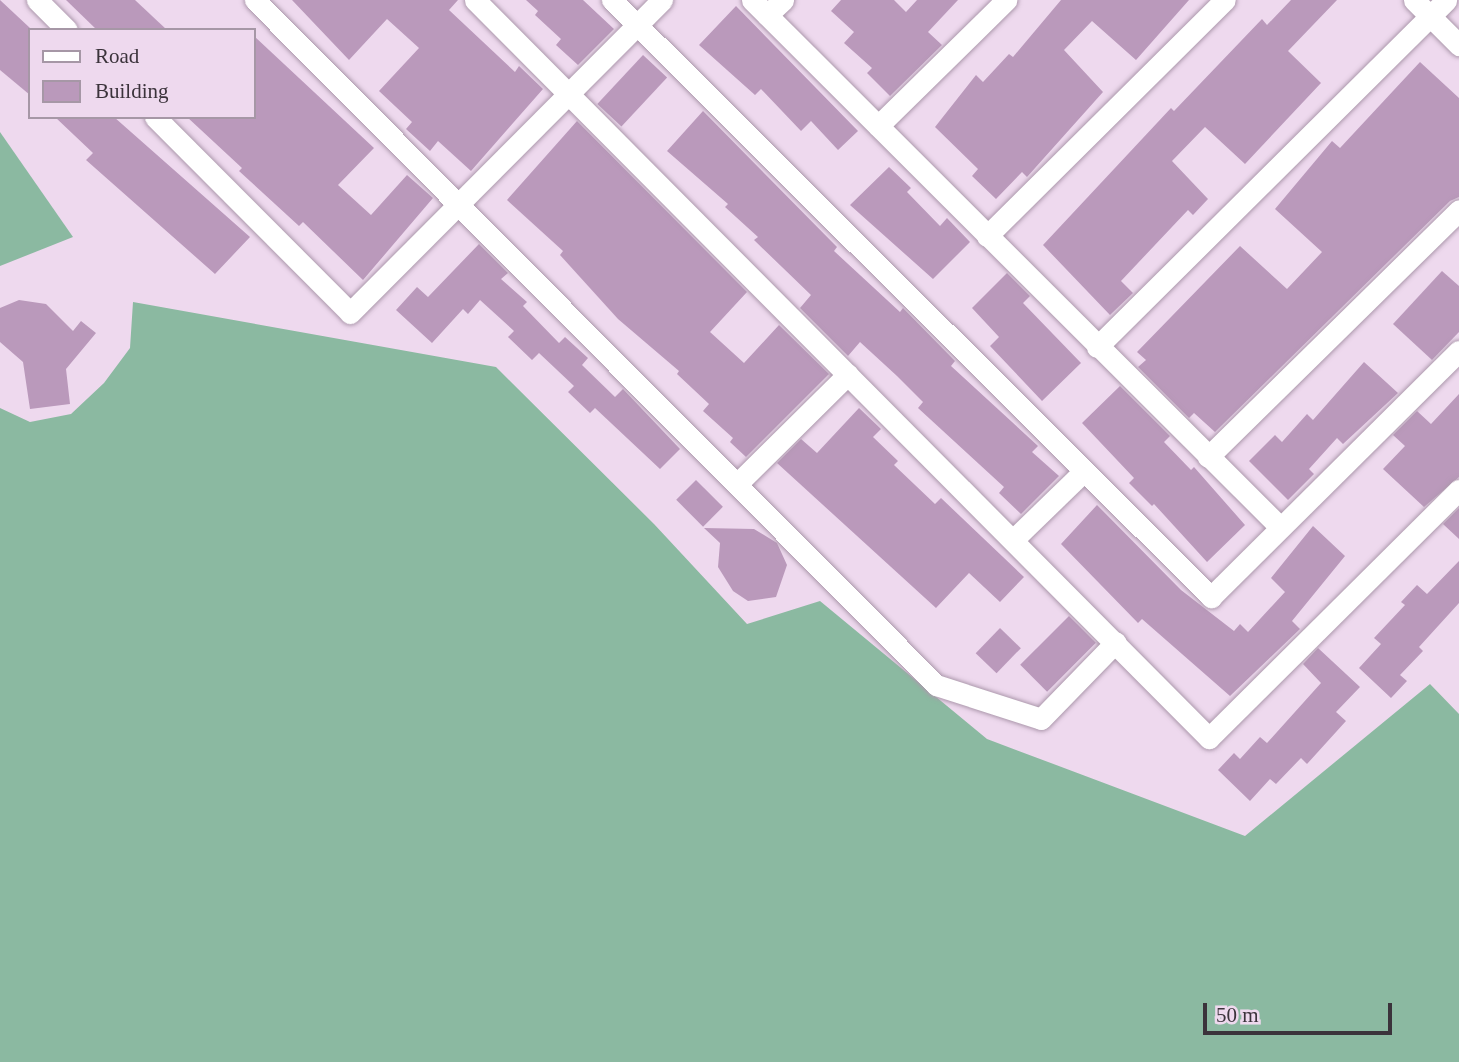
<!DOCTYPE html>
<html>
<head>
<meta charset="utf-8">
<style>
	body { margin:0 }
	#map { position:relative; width:1459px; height:1062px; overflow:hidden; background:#eed9ee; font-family:Georgia,serif }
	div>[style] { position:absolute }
	.forest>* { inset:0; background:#8bb9a1 }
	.building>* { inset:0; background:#ba99bb; transform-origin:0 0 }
	.roads { filter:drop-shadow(0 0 2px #ac98ac) drop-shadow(0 0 2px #ac98ac) }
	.minor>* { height:21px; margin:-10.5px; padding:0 10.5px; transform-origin:10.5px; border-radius:10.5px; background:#fff }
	span { translate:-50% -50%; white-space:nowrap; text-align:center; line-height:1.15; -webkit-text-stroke:7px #eed9ee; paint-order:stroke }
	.legend { position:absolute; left:28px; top:28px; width:228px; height:91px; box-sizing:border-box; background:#eed9ee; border:2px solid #a697a6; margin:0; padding:9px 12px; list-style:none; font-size:21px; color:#3b333b }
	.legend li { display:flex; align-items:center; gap:14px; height:35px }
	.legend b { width:35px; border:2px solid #a697a6 }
	.scale { position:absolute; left:1203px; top:1003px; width:189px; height:32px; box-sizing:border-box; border:4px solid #3b333b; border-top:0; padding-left:9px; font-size:21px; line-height:24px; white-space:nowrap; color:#3b333b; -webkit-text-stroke:5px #eed9ee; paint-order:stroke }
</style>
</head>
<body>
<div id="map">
	<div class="forest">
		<i style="clip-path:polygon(0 132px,73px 237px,0 266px)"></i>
		<i style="clip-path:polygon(133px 302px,496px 367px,654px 524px,747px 624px,820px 601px,987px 739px,1245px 836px,1430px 684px,1459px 714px,1459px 1062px,0 1062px,0 408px,30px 422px,71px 414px,104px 383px,130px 348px)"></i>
	</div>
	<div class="building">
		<i style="clip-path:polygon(0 0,30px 28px,30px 95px,0 70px)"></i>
		<i style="clip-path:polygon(66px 0,135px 0,167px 30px,97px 30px)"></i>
		<i style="clip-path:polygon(292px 0,458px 0,449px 10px,515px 72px,519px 66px,543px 89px,471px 171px,438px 141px,430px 151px,406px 129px,412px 122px,379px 91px,419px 48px,387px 19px,349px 60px)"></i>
		<i style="clip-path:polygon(526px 0,583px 0,614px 29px,578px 65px,556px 45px,561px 39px,535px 15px,538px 11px)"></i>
		<i style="clip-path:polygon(841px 0,894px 0,906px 12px,917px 0,958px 0,928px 32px,942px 45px,890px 96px,867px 73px,872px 68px,844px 43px,854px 32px,831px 11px)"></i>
		<i style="clip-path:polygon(1061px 0,1189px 0,1136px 60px,1092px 21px,1064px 50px,1103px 92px,1027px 177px,1022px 172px,996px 199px,972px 176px,978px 169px,935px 127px,976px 75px,983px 82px,1009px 54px,1013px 57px)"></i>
		<i style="clip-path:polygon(1291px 0,1337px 0,1288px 51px,1321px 83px,1245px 164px,1205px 127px,1172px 161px,1208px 199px,1193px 215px,1188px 210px,1121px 281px,1133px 293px,1110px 315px,1043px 245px,1171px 108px,1174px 111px,1262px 19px,1267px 25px)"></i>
		<i style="clip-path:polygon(736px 6px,858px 131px,838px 150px,811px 121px,801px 131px,761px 89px,755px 95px,699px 45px)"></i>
		<i style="clip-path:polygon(254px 36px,374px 148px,338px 185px,371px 215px,407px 175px,433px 198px,363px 280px,303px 222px,299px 226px,239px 171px,242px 168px,187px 117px,254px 117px)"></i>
		<i style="left:643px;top:55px;width:33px;height:67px;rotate:43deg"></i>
		<i style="clip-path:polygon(1420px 62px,1459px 98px,1459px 197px,1450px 201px,1215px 432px,1194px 413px,1189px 418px,1138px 367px,1146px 360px,1137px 352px,1240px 246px,1287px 289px,1322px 252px,1275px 209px,1332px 141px,1340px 148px)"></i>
		<i style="clip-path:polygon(703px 111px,837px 247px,834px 251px,900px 312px,903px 308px,955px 361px,951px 366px,1038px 446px,1032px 452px,1059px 476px,1021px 514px,999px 493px,1004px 487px,918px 408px,923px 402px,897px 376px,860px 342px,848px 356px,800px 308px,811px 295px,754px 240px,758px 237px,725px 207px,728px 204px,667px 151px)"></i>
		<i style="clip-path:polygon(55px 117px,114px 117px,250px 237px,215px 274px,86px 160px,93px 153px)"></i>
		<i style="clip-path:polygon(577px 121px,747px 292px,710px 332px,744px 363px,779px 325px,829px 374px,746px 457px,730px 442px,733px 438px,703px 411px,709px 404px,677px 374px,679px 371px,618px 319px,560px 255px,563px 251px,507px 200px)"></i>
		<i style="clip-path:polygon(889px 167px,911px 188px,907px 192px,940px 226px,947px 218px,970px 242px,933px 279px,850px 205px)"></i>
		<i style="clip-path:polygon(479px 244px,508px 273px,501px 279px,527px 302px,523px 306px,559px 343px,565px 337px,588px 358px,582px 365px,615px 397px,623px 389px,680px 449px,660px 469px,595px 408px,590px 413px,568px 392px,574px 386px,539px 353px,532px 360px,508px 337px,514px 331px,480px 300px,468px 314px,463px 309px,432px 343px,396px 310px,417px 287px,428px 297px)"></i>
		<i style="clip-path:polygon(1442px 271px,1459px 286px,1459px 332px,1432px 360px,1393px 324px)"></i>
		<i style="clip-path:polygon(1007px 273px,1030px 296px,1023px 303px,1081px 363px,1042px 401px,990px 346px,999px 337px,972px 308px)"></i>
		<i style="clip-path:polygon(19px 300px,46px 304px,73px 331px,81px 321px,96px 333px,66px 369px,70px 404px,30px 409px,23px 362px,0 342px,0 308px)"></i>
		<i style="clip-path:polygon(1364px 362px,1398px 393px,1343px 444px,1337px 438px,1309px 469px,1314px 474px,1288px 500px,1249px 461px,1275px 435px,1282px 442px,1307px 414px,1313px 420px)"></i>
		<i style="clip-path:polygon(1120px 386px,1170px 436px,1164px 442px,1191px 470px,1194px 467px,1245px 525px,1207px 562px,1154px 504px,1152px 506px,1129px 483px,1134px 478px,1082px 423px)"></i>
		<i style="clip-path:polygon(1459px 394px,1459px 477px,1424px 507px,1383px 469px,1405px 446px,1393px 435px,1417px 411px,1431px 424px)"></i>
		<i style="clip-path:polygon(859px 408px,881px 429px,873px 437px,898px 461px,894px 465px,935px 504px,941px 498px,1024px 577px,1000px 602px,969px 573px,936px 608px,777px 463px,801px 439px,817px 453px)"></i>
		<i style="left:696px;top:480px;width:38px;height:28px;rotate:45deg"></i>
		<i style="clip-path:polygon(1097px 505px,1181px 590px,1234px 631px,1240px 624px,1248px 632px,1285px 592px,1271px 578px,1313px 526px,1345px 556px,1292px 621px,1300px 629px,1230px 696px,1142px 619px,1138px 623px,1061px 544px)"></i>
		<i style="clip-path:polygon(1459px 508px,1459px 539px,1443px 524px)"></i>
		<i style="clip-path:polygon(704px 528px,754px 529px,777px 543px,787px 565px,776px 597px,748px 601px,733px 591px,718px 567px,720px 543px)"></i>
		<i style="clip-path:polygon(1459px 561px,1459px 603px,1419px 647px,1423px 651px,1400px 675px,1407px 681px,1391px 698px,1359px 668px,1381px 644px,1374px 638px,1405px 605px,1401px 602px,1417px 585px,1427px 594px)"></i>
		<i style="left:1069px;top:616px;width:38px;height:69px;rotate:45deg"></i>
		<i style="left:1000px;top:628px;width:29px;height:35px;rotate:44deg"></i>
		<i style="clip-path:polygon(1318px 648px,1360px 687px,1336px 712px,1346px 721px,1307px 764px,1301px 758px,1276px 784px,1270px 779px,1250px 801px,1218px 770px,1234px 753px,1240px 759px,1260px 737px,1267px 743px,1321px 683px,1303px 664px)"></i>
	</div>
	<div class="roads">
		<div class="minor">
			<i style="left:37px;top:0;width:42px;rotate:45deg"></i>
			<i style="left:255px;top:0;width:966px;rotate:45.17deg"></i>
			<i style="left:936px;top:685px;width:110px;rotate:17.9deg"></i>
			<i style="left:1041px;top:719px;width:107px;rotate:-45.8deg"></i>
			<i style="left:475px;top:0;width:1041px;rotate:45.16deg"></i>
			<i style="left:1209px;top:738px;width:352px;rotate:-44.8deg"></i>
			<i style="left:612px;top:0;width:846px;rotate:44.9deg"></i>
			<i style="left:1211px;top:597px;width:349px;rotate:-44.8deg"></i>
			<i style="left:752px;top:0;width:746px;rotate:44.95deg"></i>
			<i style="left:1414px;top:0;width:64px;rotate:45deg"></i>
			<i style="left:767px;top:15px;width:22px;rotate:-43deg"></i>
			<i style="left:155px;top:117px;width:276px;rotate:45.1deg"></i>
			<i style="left:350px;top:313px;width:442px;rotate:-45.1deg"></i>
			<i style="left:878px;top:126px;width:180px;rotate:-44.5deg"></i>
			<i style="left:987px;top:236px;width:335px;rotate:-44.8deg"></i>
			<i style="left:1097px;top:347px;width:492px;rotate:-44.8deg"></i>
			<i style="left:1208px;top:457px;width:352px;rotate:-44.5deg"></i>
			<i style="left:737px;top:484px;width:156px;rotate:-44.7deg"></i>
			<i style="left:1013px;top:540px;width:99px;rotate:-44.2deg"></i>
		</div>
	</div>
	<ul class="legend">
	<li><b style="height:9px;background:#fff"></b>Road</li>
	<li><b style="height:19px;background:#ba99bb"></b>Building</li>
	</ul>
	<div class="scale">50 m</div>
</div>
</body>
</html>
